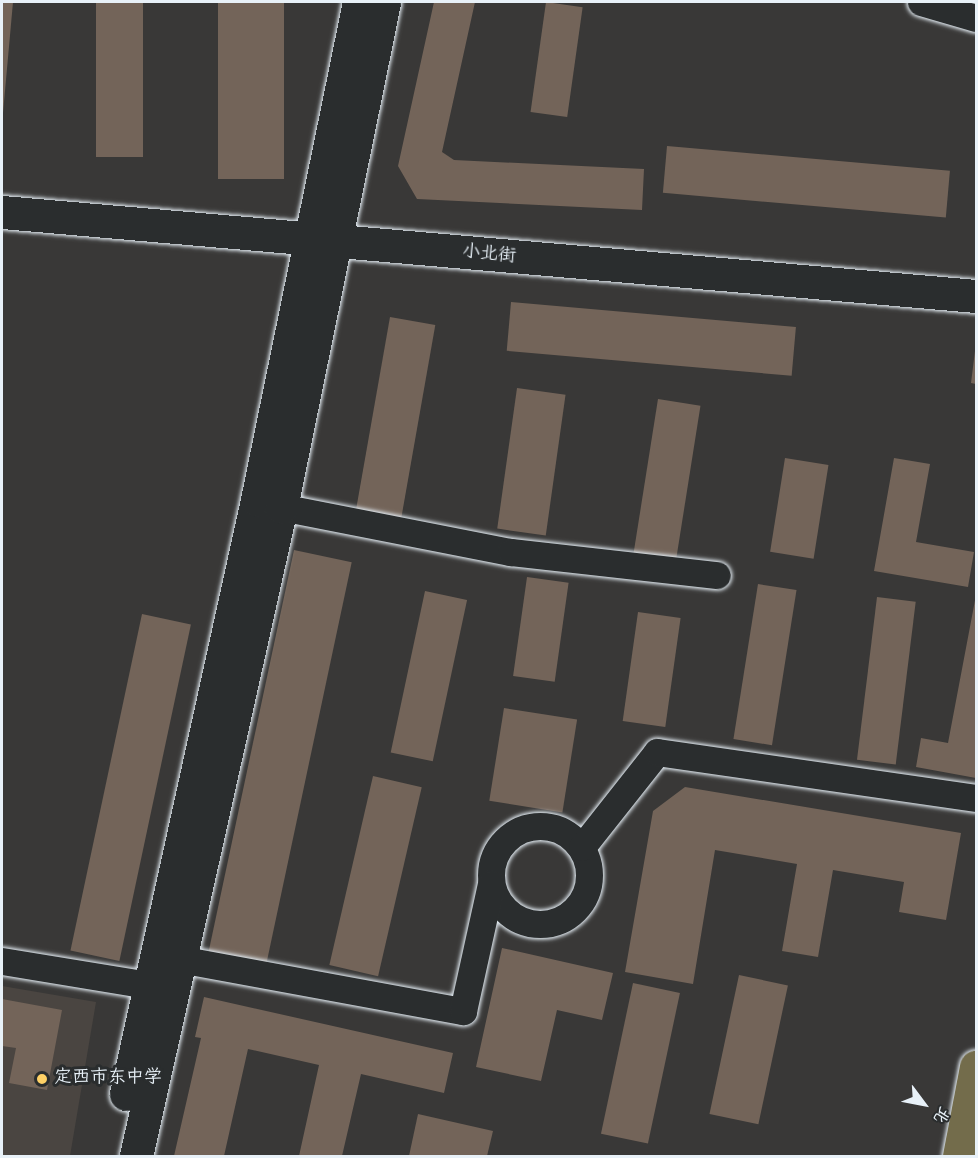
<!DOCTYPE html>
<html>
<head>
<meta charset="utf-8">
<style>
	body { margin:0 }
	#map { position:relative; width:978px; height:1158px; overflow:hidden; background:#393837; font-family:"Gochi Hand","LXGW WenKai TC",sans-serif }
	div>[style] { position:absolute }
	.built>* { inset:0; background:#4a4541 }
	.building>* { inset:0; background:#736459; transform-origin:0 0 }
	.roads { filter:drop-shadow(0 0 2px #e8f1f8) drop-shadow(0 0 2px #e8f1f8) }
	.minor>* { height:27px; margin:-13.5px; padding:0 13.5px; transform-origin:13.5px; border-radius:13.5px; background:#2a2d2e }
	.minor>.ring { margin:-13.5px; padding:0; box-sizing:content-box; background:none; border:27px solid #2a2d2e; border-radius:50% }
	.tertiary>* { height:33px; margin:-16.5px; padding:0 16.5px; transform-origin:16.5px; border-radius:16.5px; background:#2a2d2e }
	.primary>* { height:33px; margin:-16.5px; padding:0 16.5px; transform-origin:16.5px; border-radius:16.5px; background:#736c4b }
	.dots>* { width:16px; height:16px; translate:-50% -50%; box-sizing:border-box; border:3px solid #2a2d2e; border-radius:50% }
	span { translate:-50% -50%; white-space:nowrap; text-align:center; line-height:1.15; -webkit-text-stroke:6px #2a2d2e; paint-order:stroke }
	.street-label { font-size:18px; color:#e8f1f8 }
	.poi-label { font-size:18px; color:#e8f1f8 }
	.left { translate:0 -50%; text-align:left }
	.frame { position:absolute; inset:0; border:3px solid #e8f1f8; pointer-events:none }
	.north { position:absolute; left:894px; top:1074px; width:60px; height:60px; -webkit-text-stroke:4px #2a2d2e; paint-order:stroke; rotate:122deg; font-size:16px; font-weight:700; line-height:24px; text-align:center; color:#e8f1f8 }
	.north::after { content:''; display:block; margin:auto; width:21px; height:27px; background:#e8f1f8; clip-path:polygon(50% 0,100% 100%,50% 72%,0 100%) }
</style>
</head>
<body>
<div id="map">
	<div class="built">
		<i style="clip-path:polygon(2px 986px,96px 1002px,70px 1156px,2px 1156px)"></i>
	</div>
	<div class="building">
		<i style="clip-path:polygon(2px 2px,13px 2px,3px 113px,2px 113px)"></i>
		<i style="left:96px;top:2px;width:47px;height:155px"></i>
		<i style="left:218px;top:2px;width:66px;height:177px"></i>
		<i style="clip-path:polygon(434px 2px,475px 2px,442px 152px,454px 160px,644px 169px,642px 210px,417px 199px,398px 166px)"></i>
		<i style="left:546px;top:2px;width:37px;height:111px;rotate:8deg"></i>
		<i style="left:667px;top:146px;width:284px;height:47px;rotate:5deg"></i>
		<i style="left:511px;top:302px;width:286px;height:49px;rotate:5deg"></i>
		<i style="left:390px;top:317px;width:46px;height:198px;rotate:10deg"></i>
		<i style="clip-path:polygon(975px 351px,976px 351px,976px 384px,971px 383px)"></i>
		<i style="left:517px;top:388px;width:49px;height:142px;rotate:8deg"></i>
		<i style="left:658px;top:399px;width:43px;height:156px;rotate:9deg"></i>
		<i style="left:785px;top:458px;width:44px;height:95px;rotate:9deg"></i>
		<i style="clip-path:polygon(894px 458px,930px 464px,916px 542px,974px 552px,968px 587px,874px 571px)"></i>
		<i style="left:294px;top:550px;width:59px;height:413px;rotate:12deg"></i>
		<i style="left:527px;top:577px;width:42px;height:100px;rotate:8deg"></i>
		<i style="left:758px;top:584px;width:39px;height:157px;rotate:9deg"></i>
		<i style="left:425px;top:591px;width:43px;height:165px;rotate:12deg"></i>
		<i style="clip-path:polygon(976px 595px,976px 778px,916px 767px,921px 738px,948px 743px)"></i>
		<i style="left:877px;top:597px;width:39px;height:164px;rotate:7deg"></i>
		<i style="left:638px;top:612px;width:43px;height:110px;rotate:8deg"></i>
		<i style="left:142px;top:614px;width:50px;height:344px;rotate:12deg"></i>
		<i style="left:504px;top:708px;width:74px;height:94px;rotate:9deg"></i>
		<i style="left:373px;top:776px;width:50px;height:194px;rotate:13deg"></i>
		<i style="clip-path:polygon(685px 787px,961px 833px,946px 920px,899px 912px,904px 882px,833px 870px,818px 957px,782px 951px,797px 864px,715px 850px,693px 984px,625px 972px,653px 811px)"></i>
		<i style="clip-path:polygon(502px 948px,613px 973px,602px 1020px,557px 1010px,541px 1081px,476px 1067px)"></i>
		<i style="left:739px;top:975px;width:50px;height:142px;rotate:12deg"></i>
		<i style="left:633px;top:983px;width:48px;height:154px;rotate:12deg"></i>
		<i style="clip-path:polygon(204px 997px,453px 1053px,444px 1093px,361px 1074px,342px 1156px,299px 1156px,319px 1065px,248px 1049px,224px 1156px,174px 1156px,201px 1038px,195px 1037px)"></i>
		<i style="clip-path:polygon(2px 999px,62px 1010px,47px 1090px,9px 1083px,16px 1048px,2px 1046px)"></i>
		<i style="clip-path:polygon(418px 1114px,493px 1131px,487px 1156px,409px 1156px)"></i>
	</div>
	<div class="roads">
		<div class="minor">
			<i style="left:921px;top:2px;width:57px;rotate:16.2deg"></i>
			<i style="left:281px;top:507px;width:234px;rotate:11.1deg"></i>
			<i style="left:511px;top:552px;width:207px;rotate:6.4deg"></i>
			<i class="ring" style="left:491px;top:826px;width:71px;height:71px"></i>
			<i style="left:582px;top:847px;width:121px;rotate:-51.7deg"></i>
			<i style="left:657px;top:752px;width:322px;rotate:8.2deg"></i>
			<i style="left:179px;top:959px;width:289px;rotate:10.4deg"></i>
			<i style="left:463px;top:1011px;width:130px;rotate:-77.6deg"></i>
			<i style="left:2px;top:961px;width:149px;rotate:9.3deg"></i>
		</div>
		<div class="tertiary">
			<i style="left:2px;top:212px;width:978px;rotate:4.93deg"></i>
			<i style="left:126px;top:1094px;width:608px;rotate:-77.56deg"></i>
			<i style="left:257px;top:500px;width:508px;rotate:-78.42deg"></i>
			<i style="left:136px;top:1156px;width:665px;rotate:-77.41deg"></i>
			<i style="left:281px;top:507px;width:515px;rotate:-78.47deg"></i>
		</div>
		<div class="primary">
			<i style="left:959px;top:1156px;width:91px;rotate:-79.2deg"></i>
		</div>
	</div>
	<div class="dots">
		<i style="left:42px;top:1079px;background:#ffd166"></i>
	</div>
	<div class="street-label">
		<span style="left:489px;top:256px;rotate:5deg">小北街</span>
	</div>
	<div class="poi-label">
		<span class="left" style="left:54px;top:1079px">定西市东中学</span>
	</div>
	<div class="frame"></div>
	<div class="north">北</div>
</div>
</body>
</html>
